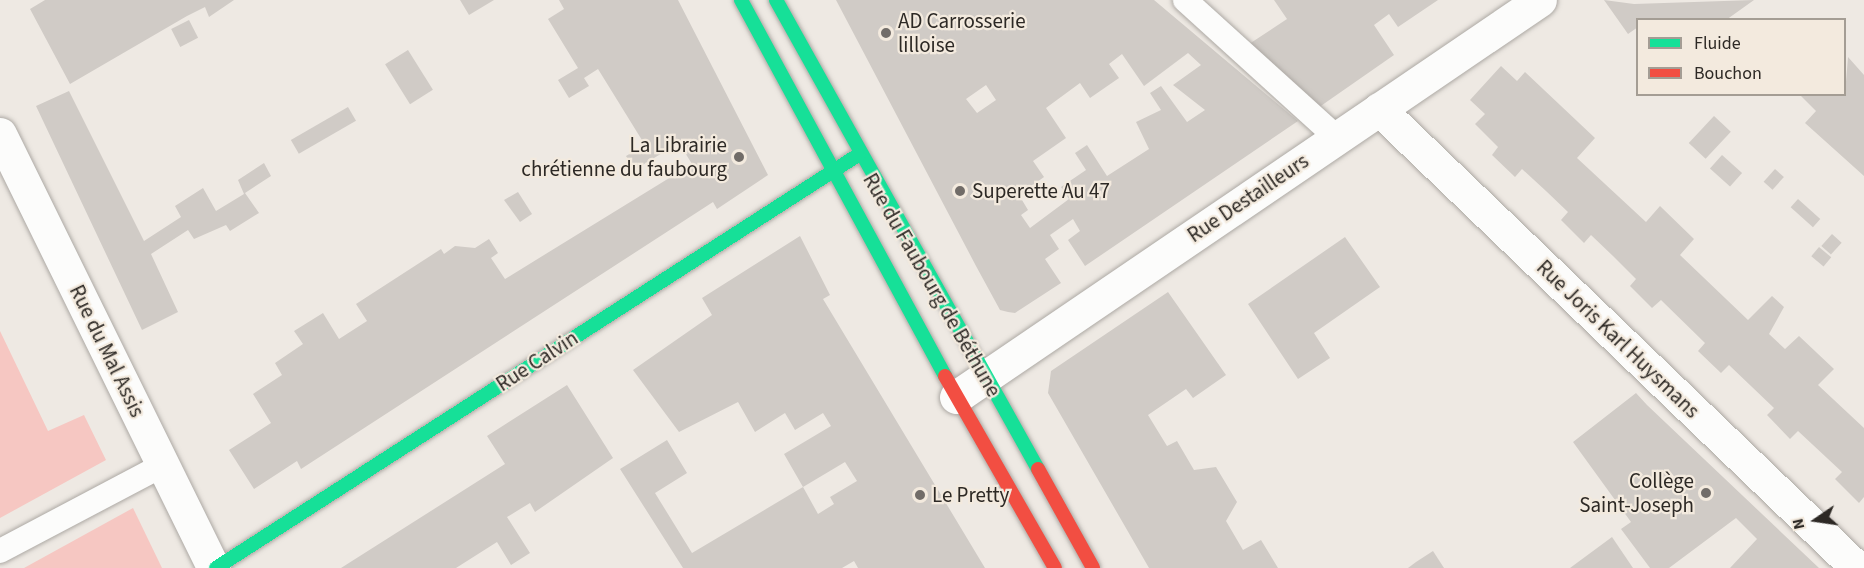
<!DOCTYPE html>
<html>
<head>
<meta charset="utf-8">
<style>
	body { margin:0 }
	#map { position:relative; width:1864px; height:568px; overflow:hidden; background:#eee9e3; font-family:"Source Sans 3",sans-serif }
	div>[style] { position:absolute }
	.green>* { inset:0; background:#f6c7c2 }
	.building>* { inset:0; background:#d0cbc6; transform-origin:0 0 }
	.roads { filter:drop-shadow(0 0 2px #ada9a4) drop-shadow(0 0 2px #ada9a4) }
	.lane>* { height:24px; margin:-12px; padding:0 12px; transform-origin:12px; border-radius:12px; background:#fcfcfb }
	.street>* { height:33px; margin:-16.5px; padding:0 16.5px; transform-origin:16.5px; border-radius:16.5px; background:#fcfcfb }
	.fast>* { height:14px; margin:-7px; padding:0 7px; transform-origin:7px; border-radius:7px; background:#16e098 }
	.jam>* { height:14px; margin:-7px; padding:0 7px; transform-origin:7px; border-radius:7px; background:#f24e42 }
	.dots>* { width:16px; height:16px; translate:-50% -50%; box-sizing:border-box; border:3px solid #f3eade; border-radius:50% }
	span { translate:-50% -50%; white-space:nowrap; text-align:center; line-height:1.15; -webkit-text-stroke:4.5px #f3eade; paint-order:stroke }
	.poi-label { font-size:21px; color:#2d2925 }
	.left { translate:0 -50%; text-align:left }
	.right { translate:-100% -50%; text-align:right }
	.street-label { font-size:21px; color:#2d2925 }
	.legend { position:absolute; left:1636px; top:18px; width:210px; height:78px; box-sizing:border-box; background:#f3eade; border:2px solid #a49d94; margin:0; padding:8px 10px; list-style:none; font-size:18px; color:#2d2925 }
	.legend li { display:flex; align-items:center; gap:12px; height:30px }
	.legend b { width:30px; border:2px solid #a49d94 }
	.north { position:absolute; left:1786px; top:490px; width:60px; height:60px; -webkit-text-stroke:4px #f3eade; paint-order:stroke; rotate:257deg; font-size:16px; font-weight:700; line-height:24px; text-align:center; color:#2d2925 }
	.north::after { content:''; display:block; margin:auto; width:21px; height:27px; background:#2d2925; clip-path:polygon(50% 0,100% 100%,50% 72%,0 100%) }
</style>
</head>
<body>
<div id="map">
	<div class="green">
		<i style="clip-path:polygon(0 331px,48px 431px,84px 415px,106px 460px,0 518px)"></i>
		<i style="clip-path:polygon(133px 508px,162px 568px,24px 568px)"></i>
	</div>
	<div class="building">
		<i style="clip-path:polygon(45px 0,234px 0,209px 17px,205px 7px,187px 16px,70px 84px,30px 9px)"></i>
		<i style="clip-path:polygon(460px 0,494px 0,469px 15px)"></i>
		<i style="clip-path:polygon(559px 0,678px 0,768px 175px,717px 209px,713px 202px,301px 469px,297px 461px,254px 489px,229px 450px,271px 423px,253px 394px,282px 375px,275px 363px,303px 344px,294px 331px,323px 313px,339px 339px,367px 321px,356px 304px,441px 249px,444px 254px,455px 246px,475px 248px,489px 239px,498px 253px,491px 258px,505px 279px,692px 164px,679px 143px,634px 170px,626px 156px,645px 145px,598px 69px,584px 78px,589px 86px,569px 98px,558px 80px,578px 68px,548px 19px,564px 9px)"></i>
		<i style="clip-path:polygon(evenodd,836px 0,1154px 0,1298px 121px,1085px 266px,1068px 240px,1080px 231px,1073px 219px,1050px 235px,1059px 249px,1045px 259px,1061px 283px,1015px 313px,1008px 312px,1000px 310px,976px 266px,836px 0,1188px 53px,1201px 65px,1173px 85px,1205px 110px,1187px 122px,1161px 86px,1150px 93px,1161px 110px,1136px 122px,1149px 149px,1107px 176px,1087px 145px,1075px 153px,1086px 170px,1061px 187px,1069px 199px,1030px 228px,1021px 215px,1028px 210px,1019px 195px,1044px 177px,1033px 161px,1066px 138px,1046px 108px,1080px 83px,1090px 98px,1119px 78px,1109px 64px,1122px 54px,1144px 86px,1188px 53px,836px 0,986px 85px,996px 100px,977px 113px,966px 99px,986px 85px)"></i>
		<i style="clip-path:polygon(1274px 0,1438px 0,1398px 27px,1389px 14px,1374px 25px,1394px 55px,1315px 110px,1243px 48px,1287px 19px)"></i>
		<i style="clip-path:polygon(1604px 0,1634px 4px,1754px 0,1726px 20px,1638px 20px,1638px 27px,1628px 34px)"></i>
		<i style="left:189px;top:20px;width:20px;height:20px;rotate:63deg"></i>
		<i style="left:408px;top:50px;width:47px;height:27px;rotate:58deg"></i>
		<i style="clip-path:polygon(1848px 57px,1864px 75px,1864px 176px,1805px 123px,1816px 111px,1799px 94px,1845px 94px)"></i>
		<i style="clip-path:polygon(1501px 66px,1517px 81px,1525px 72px,1595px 138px,1577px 158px,1646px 222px,1660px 206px,1694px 239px,1680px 255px,1748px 320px,1772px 296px,1784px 307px,1769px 334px,1785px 349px,1799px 336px,1834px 369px,1818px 385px,1864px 428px,1864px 497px,1859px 503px,1835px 479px,1842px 472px,1798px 431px,1790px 439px,1767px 415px,1774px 408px,1729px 365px,1721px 373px,1698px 351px,1705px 343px,1661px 300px,1652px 308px,1630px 286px,1636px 279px,1613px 256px,1591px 235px,1584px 243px,1561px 220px,1568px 212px,1546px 191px,1522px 169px,1515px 177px,1492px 155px,1498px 147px,1475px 124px,1485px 114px,1470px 100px)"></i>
		<i style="clip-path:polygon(69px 91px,144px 241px,181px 217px,175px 206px,203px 188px,216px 211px,244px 194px,238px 180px,264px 163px,271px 176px,245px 193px,259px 213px,230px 231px,226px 225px,194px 239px,188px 230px,151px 254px,178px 312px,142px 330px,36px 106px)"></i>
		<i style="left:348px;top:107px;width:16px;height:66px;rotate:60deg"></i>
		<i style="left:1714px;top:116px;width:23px;height:37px;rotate:43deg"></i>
		<i style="left:1722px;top:155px;width:27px;height:18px;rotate:42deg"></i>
		<i style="left:1775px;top:169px;width:12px;height:17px;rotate:42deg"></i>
		<i style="clip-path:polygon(518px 192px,532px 214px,520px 222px,504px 200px)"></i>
		<i style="left:1798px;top:199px;width:30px;height:11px;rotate:42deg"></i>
		<i style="left:1832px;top:234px;width:13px;height:16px;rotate:42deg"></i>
		<i style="clip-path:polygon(800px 236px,830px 295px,823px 299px,985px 568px,858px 568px,854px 561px,842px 568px,683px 568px,620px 469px,667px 440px,687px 473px,655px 493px,692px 553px,803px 487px,818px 514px,834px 504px,830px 497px,857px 481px,845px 462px,803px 487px,784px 454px,831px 426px,823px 413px,795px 430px,785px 413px,755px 432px,738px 402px,679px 432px,633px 370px,712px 315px,702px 298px)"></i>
		<i style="clip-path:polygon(1345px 237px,1380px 287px,1314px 333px,1330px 358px,1298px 379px,1248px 304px)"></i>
		<i style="left:1819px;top:247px;width:16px;height:12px;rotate:40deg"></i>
		<i style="clip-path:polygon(1168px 292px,1226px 375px,1193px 398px,1186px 389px,1148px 415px,1167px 446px,1177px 441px,1194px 470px,1216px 467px,1237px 502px,1226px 521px,1243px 550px,1261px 540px,1278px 568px,1149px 568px,1048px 393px,1051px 371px)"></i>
		<i style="clip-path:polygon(567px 385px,613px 458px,535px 512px,530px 503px,507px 517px,530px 553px,511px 565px,497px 542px,456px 568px,341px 568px,505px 464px,487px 436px)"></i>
		<i style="clip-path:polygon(1636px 393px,1647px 405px,1819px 568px,1730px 568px,1757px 539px,1736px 518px,1669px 568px,1650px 568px,1621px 529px,1631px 522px,1573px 442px)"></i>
		<i style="clip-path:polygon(1612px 537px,1633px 568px,1570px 568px)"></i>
		<i style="clip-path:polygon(1433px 551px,1444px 568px,1408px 568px,1416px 562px)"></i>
	</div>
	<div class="roads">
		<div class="lane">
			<i style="left:1185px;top:0;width:205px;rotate:42.2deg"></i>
			<i style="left:0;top:551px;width:184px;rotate:-27.8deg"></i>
		</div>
		<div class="street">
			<i style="left:1379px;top:109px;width:663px;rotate:43.84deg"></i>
			<i style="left:0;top:134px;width:484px;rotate:63.8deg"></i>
			<i style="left:956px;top:397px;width:706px;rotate:-34.21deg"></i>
		</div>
		<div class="fast">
			<i style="left:741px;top:0;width:428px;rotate:61.5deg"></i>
			<i style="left:776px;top:0;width:537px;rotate:60.81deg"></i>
			<i style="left:216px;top:568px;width:763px;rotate:-32.75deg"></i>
		</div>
		<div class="jam">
			<i style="left:945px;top:376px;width:221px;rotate:60.2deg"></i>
			<i style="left:1038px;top:469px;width:113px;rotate:60.9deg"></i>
		</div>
	</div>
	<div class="dots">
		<i style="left:886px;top:33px;background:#716c68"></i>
		<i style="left:739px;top:157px;background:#716c68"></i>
		<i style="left:960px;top:191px;background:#716c68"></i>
		<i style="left:1706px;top:493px;background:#716c68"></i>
		<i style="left:920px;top:495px;background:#716c68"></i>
	</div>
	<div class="poi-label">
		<span class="left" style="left:898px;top:33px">AD Carrosserie<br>lilloise</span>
		<span class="right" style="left:727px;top:157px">La Librairie<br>chrétienne du faubourg</span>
		<span class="left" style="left:972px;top:191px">Superette Au 47</span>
		<span class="right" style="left:1694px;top:493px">Collège<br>Saint-Joseph</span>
		<span class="left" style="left:932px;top:495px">Le Pretty</span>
	</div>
	<div class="street-label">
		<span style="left:1248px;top:198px;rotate:-34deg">Rue Destailleurs</span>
		<span style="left:932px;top:285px;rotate:60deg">Rue du Faubourg de Béthune</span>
		<span style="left:1618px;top:339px;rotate:44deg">Rue Joris Karl Huysmans</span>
		<span style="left:107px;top:351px;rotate:64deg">Rue du Mal Assis</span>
		<span style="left:537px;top:361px;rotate:-33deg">Rue Calvin</span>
	</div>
	<ul class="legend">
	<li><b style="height:8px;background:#16e098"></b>Fluide</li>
	<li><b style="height:8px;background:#f24e42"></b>Bouchon</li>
	</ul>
	<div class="north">N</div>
</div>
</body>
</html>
